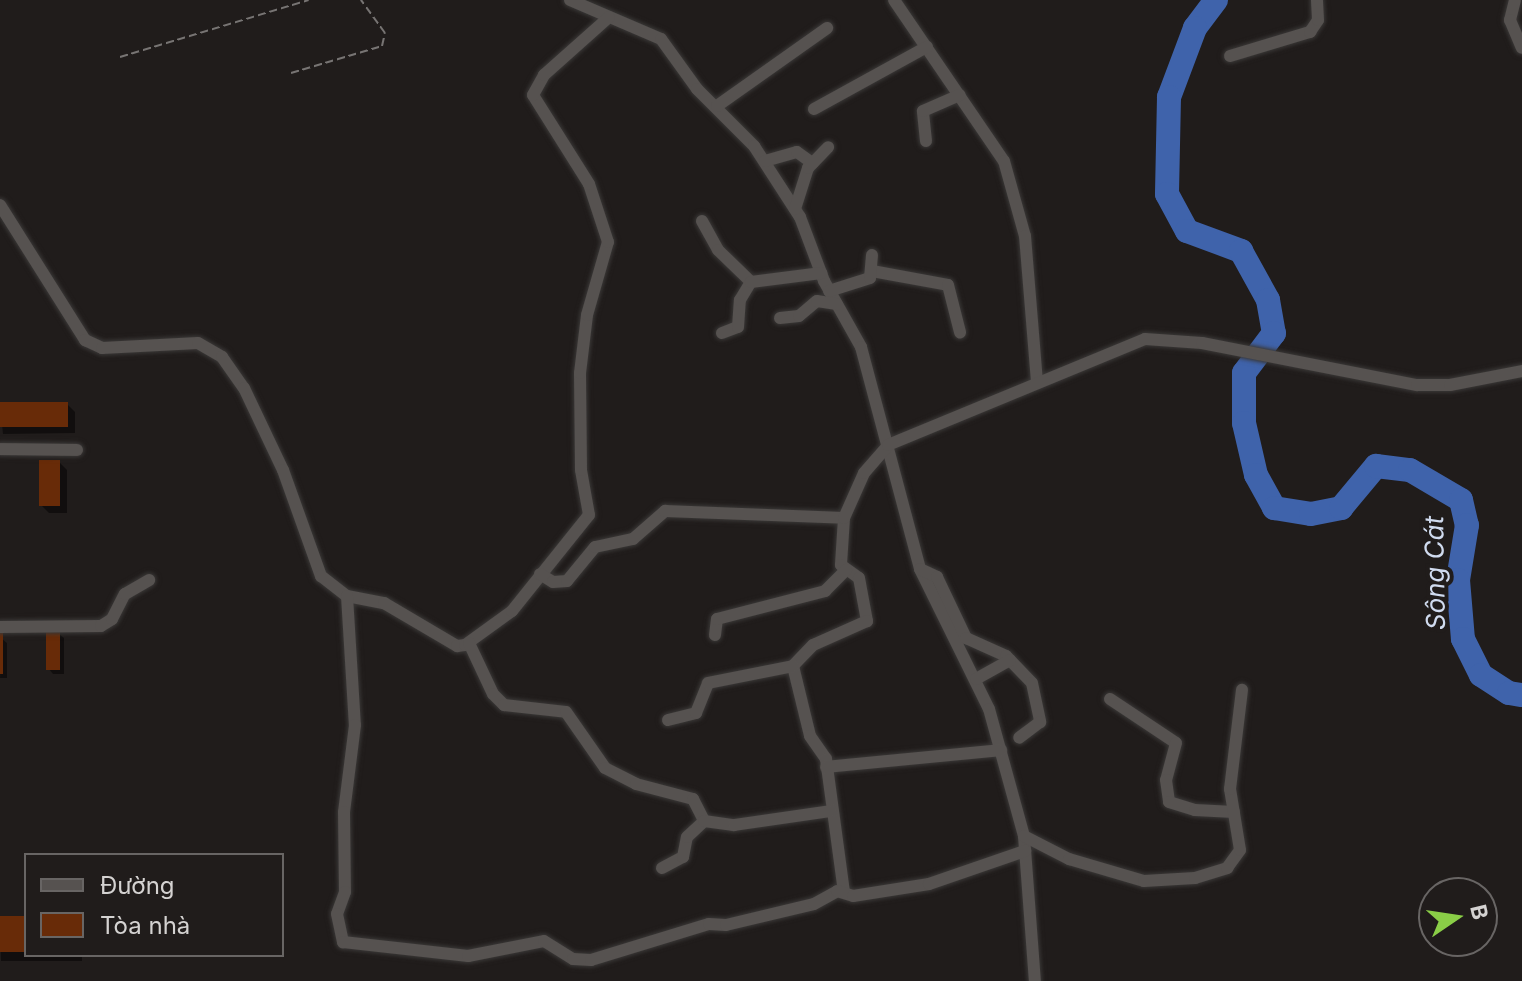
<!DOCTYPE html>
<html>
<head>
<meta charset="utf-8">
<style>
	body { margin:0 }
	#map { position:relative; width:1522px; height:981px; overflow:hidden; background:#201c1b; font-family:Inter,sans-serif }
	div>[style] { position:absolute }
	.shadow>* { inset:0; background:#0007 }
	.river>* { height:24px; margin:-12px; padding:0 12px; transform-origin:12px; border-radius:12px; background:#3f63ab }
	.building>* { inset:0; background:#682b08; transform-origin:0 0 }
	.path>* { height:2px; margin-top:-1px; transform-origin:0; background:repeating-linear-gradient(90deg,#777473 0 8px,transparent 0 12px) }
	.roads { filter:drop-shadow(0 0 2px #3a3837) drop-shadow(0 0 2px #3a3837) }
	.street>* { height:12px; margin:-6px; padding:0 6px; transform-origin:6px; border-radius:6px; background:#565250 }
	span { translate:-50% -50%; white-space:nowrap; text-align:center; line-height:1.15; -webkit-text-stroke:8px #201c1b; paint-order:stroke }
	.water-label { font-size:26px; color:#d0dbef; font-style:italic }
	.legend { position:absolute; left:24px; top:853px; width:260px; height:104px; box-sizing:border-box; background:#201c1b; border:2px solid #686564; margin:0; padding:10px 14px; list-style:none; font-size:24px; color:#d4d2d1 }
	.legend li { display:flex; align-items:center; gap:16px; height:40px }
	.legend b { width:40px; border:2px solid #686564 }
	.north { position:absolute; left:1418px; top:877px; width:80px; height:80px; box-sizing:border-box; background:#201c1b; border:2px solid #686564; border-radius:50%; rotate:77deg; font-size:22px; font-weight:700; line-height:32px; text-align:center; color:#d4d2d1 }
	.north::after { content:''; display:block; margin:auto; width:28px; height:36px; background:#8ace47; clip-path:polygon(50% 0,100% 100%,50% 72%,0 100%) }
</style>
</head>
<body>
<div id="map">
	<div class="shadow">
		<i style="clip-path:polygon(0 404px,67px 404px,75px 412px,75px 433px,3px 434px)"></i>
		<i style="clip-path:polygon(59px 462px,67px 470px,67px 513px,49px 513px,41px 505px)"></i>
		<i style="clip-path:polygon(59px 634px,64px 638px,64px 674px,53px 674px,49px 669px)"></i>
		<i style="clip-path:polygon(2px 639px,7px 643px,7px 678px,0 678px)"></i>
		<i style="clip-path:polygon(0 918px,26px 918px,26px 955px,82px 955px,82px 961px,1px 961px)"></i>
	</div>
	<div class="river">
		<i style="left:1216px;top:0;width:35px;rotate:127deg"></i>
		<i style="left:1195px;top:28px;width:74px;rotate:110.6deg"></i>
		<i style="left:1169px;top:97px;width:97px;rotate:91.2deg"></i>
		<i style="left:1167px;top:194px;width:42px;rotate:61.6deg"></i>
		<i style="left:1187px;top:231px;width:58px;rotate:20.3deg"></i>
		<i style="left:1241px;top:251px;width:56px;rotate:61.1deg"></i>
		<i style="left:1268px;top:300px;width:34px;rotate:80deg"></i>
		<i style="left:1274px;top:333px;width:50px;rotate:126.9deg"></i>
		<i style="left:1244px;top:373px;width:50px;rotate:90deg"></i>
		<i style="left:1244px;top:423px;width:53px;rotate:77deg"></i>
		<i style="left:1256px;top:475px;width:38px;rotate:61deg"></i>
		<i style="left:1274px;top:508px;width:37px;rotate:9deg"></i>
		<i style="left:1311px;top:514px;width:31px;rotate:-11deg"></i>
		<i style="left:1341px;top:508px;width:55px;rotate:-50.2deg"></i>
		<i style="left:1376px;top:466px;width:34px;rotate:7deg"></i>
		<i style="left:1410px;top:470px;width:59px;rotate:30.5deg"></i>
		<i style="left:1461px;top:500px;width:26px;rotate:77deg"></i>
		<i style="left:1467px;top:525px;width:56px;rotate:99.3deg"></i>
		<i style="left:1458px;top:580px;width:59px;rotate:85.2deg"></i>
		<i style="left:1463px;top:639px;width:40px;rotate:63.4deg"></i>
		<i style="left:1481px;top:675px;width:33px;rotate:33deg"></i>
		<i style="left:1509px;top:693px;width:13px;rotate:9deg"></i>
	</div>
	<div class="building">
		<i style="left:0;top:402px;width:68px;height:25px"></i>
		<i style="left:39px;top:460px;width:21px;height:46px"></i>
		<i style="left:0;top:632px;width:3px;height:42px"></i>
		<i style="left:46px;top:632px;width:14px;height:38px"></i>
		<i style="left:0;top:916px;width:26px;height:36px"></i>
	</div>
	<div class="path">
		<i style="left:120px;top:57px;width:197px;rotate:-16.8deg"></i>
		<i style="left:291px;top:73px;width:95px;rotate:-16.5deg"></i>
		<i style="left:382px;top:46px;width:13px;rotate:-77deg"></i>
		<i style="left:385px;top:33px;width:41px;rotate:-126deg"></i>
	</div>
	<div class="roads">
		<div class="street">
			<i style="left:570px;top:0;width:99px;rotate:23.2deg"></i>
			<i style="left:661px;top:39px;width:62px;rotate:54.2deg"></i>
			<i style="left:697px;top:89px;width:81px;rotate:45deg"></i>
			<i style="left:754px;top:146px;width:85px;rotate:57.1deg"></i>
			<i style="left:800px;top:217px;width:68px;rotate:69.4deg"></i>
			<i style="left:824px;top:281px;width:76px;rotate:60.7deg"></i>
			<i style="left:861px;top:347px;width:230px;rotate:75.1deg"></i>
			<i style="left:920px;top:569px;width:156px;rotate:63.8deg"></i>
			<i style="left:989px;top:709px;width:132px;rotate:74.6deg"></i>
			<i style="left:1024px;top:836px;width:145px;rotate:85.7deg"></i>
			<i style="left:894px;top:0;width:195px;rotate:55.7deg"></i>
			<i style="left:1004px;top:161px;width:78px;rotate:74.4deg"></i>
			<i style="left:1025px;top:236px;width:145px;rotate:85.3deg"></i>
			<i style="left:1515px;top:0;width:21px;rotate:104deg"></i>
			<i style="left:1510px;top:20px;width:30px;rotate:67deg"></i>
			<i style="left:1230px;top:56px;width:84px;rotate:-16.7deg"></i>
			<i style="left:1310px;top:32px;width:14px;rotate:-56deg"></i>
			<i style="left:1318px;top:20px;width:20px;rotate:-93deg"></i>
			<i style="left:717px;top:106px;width:135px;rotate:-35.3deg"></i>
			<i style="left:814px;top:109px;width:129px;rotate:-28.8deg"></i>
			<i style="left:926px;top:141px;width:30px;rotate:-96deg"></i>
			<i style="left:923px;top:111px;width:40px;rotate:-23.4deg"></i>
			<i style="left:765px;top:161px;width:33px;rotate:-16deg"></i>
			<i style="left:797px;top:152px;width:19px;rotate:36deg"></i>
			<i style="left:0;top:205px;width:160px;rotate:57.8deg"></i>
			<i style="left:85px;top:340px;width:19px;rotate:25deg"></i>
			<i style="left:102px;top:348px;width:96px;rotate:-3deg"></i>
			<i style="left:198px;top:343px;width:28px;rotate:30deg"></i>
			<i style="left:222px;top:357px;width:38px;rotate:55deg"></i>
			<i style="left:244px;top:388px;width:91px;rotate:64.6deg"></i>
			<i style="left:283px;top:470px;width:113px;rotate:70.3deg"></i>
			<i style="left:321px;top:576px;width:33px;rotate:38deg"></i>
			<i style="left:347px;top:596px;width:38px;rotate:11deg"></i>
			<i style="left:384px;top:603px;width:85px;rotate:30.5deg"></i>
			<i style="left:457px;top:646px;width:8px;rotate:-7deg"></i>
			<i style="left:465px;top:645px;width:58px;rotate:-35.9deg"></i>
			<i style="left:512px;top:611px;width:123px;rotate:-51.3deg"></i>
			<i style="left:589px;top:515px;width:46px;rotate:-100.1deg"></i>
			<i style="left:581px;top:470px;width:97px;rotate:-90.6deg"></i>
			<i style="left:580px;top:373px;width:58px;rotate:-83.1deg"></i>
			<i style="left:587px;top:315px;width:76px;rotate:-74deg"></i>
			<i style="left:608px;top:242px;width:61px;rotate:-108.1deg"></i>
			<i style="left:589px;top:184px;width:105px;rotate:-122.2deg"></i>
			<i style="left:533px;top:95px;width:23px;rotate:-61deg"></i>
			<i style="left:544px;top:75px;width:87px;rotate:-41.7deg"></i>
			<i style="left:795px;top:209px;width:43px;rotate:-72.4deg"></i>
			<i style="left:808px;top:168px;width:29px;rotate:-46deg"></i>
			<i style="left:702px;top:221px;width:33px;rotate:61deg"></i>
			<i style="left:718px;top:250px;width:46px;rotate:44.1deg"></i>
			<i style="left:872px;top:271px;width:77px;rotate:10.4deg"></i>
			<i style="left:948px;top:285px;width:49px;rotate:75.7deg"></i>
			<i style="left:829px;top:291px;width:43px;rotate:-17.6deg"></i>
			<i style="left:870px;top:278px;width:23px;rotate:-85deg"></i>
			<i style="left:780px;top:318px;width:19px;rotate:-6deg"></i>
			<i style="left:799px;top:316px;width:23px;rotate:-40deg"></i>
			<i style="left:817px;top:301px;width:20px;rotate:9deg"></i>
			<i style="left:722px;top:333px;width:17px;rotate:-21deg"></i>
			<i style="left:738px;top:327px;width:27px;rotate:-86deg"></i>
			<i style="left:740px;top:300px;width:21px;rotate:-59deg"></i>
			<i style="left:751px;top:282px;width:71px;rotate:-7.3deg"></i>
			<i style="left:0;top:449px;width:77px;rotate:0.7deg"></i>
			<i style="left:844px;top:518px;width:47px;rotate:93.7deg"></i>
			<i style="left:841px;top:565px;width:22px;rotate:36deg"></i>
			<i style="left:859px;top:578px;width:44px;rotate:79.5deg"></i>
			<i style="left:867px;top:621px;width:59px;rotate:156deg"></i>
			<i style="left:813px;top:645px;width:29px;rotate:134deg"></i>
			<i style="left:793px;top:666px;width:72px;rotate:76.3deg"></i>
			<i style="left:810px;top:736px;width:28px;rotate:55deg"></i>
			<i style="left:826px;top:759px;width:134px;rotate:82.3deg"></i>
			<i style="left:920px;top:569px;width:19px;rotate:25deg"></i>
			<i style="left:937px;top:577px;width:68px;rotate:64.6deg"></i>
			<i style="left:966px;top:638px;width:44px;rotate:24.2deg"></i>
			<i style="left:1006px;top:656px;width:37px;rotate:46deg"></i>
			<i style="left:1032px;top:683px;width:40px;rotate:78deg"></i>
			<i style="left:1040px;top:722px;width:26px;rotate:143deg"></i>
			<i style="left:540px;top:574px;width:15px;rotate:32deg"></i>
			<i style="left:553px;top:582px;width:14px;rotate:-4deg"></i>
			<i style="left:567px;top:581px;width:44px;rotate:-50.5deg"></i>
			<i style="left:595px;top:547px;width:39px;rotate:-12deg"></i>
			<i style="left:633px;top:539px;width:43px;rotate:-41.2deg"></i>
			<i style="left:665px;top:511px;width:179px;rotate:2.2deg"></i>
			<i style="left:844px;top:518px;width:49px;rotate:-66deg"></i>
			<i style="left:864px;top:473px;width:37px;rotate:-49deg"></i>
			<i style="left:888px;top:445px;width:278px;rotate:-22.4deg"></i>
			<i style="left:1145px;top:339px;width:57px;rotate:4deg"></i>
			<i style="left:1202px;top:343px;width:219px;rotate:11.1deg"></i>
			<i style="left:1417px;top:385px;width:33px"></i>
			<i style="left:1450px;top:385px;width:73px;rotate:-11deg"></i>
			<i style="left:347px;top:596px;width:129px;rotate:86.5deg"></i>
			<i style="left:355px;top:725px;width:88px;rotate:97.2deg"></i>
			<i style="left:344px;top:812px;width:80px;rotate:89.3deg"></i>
			<i style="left:345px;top:892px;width:23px;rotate:110deg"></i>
			<i style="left:337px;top:914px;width:29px;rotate:78deg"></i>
			<i style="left:343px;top:942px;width:126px;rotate:6.4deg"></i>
			<i style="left:468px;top:956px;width:77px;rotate:-11.2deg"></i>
			<i style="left:544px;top:941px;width:34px;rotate:32deg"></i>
			<i style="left:573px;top:959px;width:18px;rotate:3deg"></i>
			<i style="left:591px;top:960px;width:123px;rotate:-17deg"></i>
			<i style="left:709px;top:924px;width:17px;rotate:3deg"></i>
			<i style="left:726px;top:925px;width:90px;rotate:-13.4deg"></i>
			<i style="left:814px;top:904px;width:26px;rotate:-29deg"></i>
			<i style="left:837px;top:891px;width:17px;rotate:17deg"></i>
			<i style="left:853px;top:896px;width:77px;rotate:-9deg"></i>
			<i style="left:929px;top:884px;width:102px;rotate:-19deg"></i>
			<i style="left:0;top:627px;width:101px;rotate:-0.6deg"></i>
			<i style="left:101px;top:626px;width:13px;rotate:-32deg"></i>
			<i style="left:112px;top:619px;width:28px;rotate:-63deg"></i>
			<i style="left:125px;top:594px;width:28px;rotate:-30deg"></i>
			<i style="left:715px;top:635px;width:16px;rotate:-83deg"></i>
			<i style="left:717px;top:619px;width:112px;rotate:-14.5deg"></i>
			<i style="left:825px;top:591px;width:30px;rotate:-45deg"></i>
			<i style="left:469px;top:643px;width:56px;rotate:64.8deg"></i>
			<i style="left:493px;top:694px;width:16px;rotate:45deg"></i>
			<i style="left:504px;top:705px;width:62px;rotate:6.4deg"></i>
			<i style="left:566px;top:712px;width:68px;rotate:55.1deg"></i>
			<i style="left:605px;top:768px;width:35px;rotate:27deg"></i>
			<i style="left:636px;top:784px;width:59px;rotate:14.7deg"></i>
			<i style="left:693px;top:799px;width:25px;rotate:63deg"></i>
			<i style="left:976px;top:679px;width:39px;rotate:-29deg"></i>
			<i style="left:1110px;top:699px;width:79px;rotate:33.7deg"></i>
			<i style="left:1176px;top:743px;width:38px;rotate:105deg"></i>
			<i style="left:1166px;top:780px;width:22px;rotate:82deg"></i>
			<i style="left:1169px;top:802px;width:27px;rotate:17deg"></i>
			<i style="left:1195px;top:810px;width:39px;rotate:3deg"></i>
			<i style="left:668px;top:720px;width:29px;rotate:-14deg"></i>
			<i style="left:696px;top:713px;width:32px;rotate:-68deg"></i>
			<i style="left:708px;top:683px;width:87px;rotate:-11.3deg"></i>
			<i style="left:826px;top:767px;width:176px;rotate:-5.5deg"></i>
			<i style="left:1024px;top:836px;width:51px;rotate:27.1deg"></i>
			<i style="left:1069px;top:859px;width:78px;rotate:16.3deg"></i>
			<i style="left:1144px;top:881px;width:51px;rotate:-3.4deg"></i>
			<i style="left:1195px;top:878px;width:34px;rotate:-17deg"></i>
			<i style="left:1227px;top:868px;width:22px;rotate:-54deg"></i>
			<i style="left:1240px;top:850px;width:62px;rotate:-99.3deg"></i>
			<i style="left:1230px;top:789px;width:100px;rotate:-83.1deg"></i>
			<i style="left:662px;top:868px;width:24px;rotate:-28deg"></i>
			<i style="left:683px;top:857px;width:20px;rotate:-79deg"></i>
			<i style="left:687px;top:837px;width:23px;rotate:-43deg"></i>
			<i style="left:704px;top:821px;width:30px;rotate:8deg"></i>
			<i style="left:734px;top:825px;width:98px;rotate:-8.2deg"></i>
		</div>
	</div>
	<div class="water-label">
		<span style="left:1435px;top:573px;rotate:-91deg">Sông Cát</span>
	</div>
	<ul class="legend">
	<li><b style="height:10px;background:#565250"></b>Đường</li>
	<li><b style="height:22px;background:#682b08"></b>Tòa nhà</li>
	</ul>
	<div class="north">B</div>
</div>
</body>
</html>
